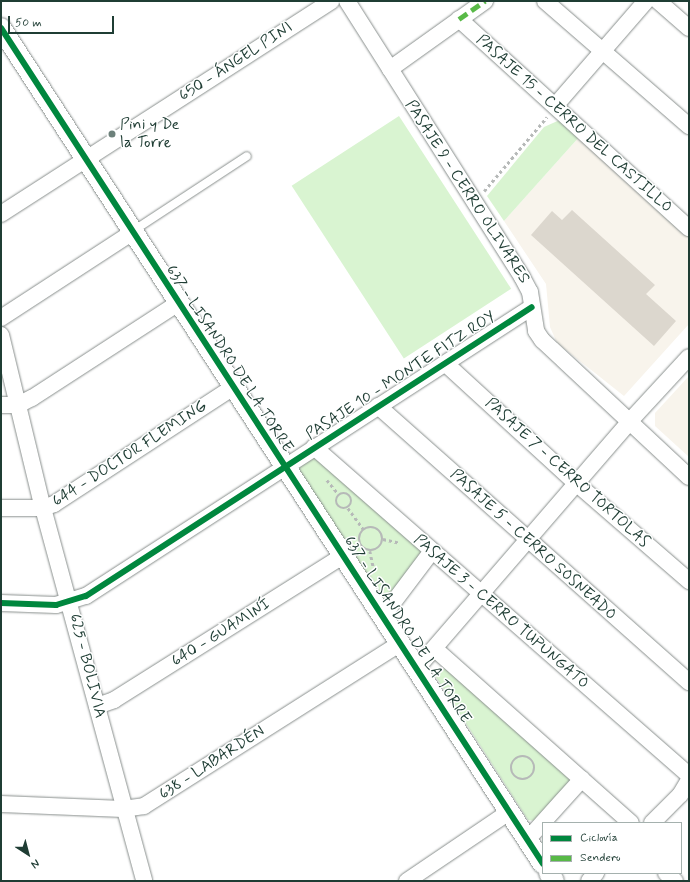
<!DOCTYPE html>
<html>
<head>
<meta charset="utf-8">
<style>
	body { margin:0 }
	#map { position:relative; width:690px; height:882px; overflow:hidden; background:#fff; font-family:Mynerve,sans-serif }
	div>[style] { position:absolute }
	.built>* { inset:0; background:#f8f4ec }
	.green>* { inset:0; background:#d9f4d1; transform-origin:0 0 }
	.building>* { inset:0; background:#dcd7ce }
	.path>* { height:2.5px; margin-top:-1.25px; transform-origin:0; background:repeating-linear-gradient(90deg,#b6b9b8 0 3px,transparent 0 6px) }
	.path>.ring { margin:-1.25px; padding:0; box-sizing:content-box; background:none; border:2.5px solid #b6b9b8; border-radius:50% }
	.roads { filter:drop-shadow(0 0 1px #898f8d) drop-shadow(0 0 1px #898f8d) }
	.service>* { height:8px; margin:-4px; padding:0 4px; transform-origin:4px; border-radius:4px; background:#fff }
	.minor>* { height:16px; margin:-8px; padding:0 8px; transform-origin:8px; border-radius:8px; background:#fff }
	.tertiary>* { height:20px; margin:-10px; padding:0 10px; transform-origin:10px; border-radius:10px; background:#fff }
	.quiet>* { height:5px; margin-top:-2.5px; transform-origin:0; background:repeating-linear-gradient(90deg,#58b947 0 10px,transparent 0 15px) }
	.cycleway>* { height:6px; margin:-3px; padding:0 3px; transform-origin:3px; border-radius:3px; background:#00873e }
	.dots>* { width:11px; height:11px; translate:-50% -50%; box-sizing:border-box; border:2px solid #fff; border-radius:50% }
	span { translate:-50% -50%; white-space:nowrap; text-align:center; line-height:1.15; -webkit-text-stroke:3px #fff; paint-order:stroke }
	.street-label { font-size:16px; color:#1f3d34 }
	.poi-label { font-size:16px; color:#1f3d34 }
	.left { translate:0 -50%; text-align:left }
	.frame { position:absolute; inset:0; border:2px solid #1f3d34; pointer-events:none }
	.legend { position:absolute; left:542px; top:822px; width:140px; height:52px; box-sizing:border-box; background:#fff; border:1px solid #a5b1ae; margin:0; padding:5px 7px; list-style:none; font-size:12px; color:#1f3d34 }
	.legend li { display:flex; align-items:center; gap:8px; height:20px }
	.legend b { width:20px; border:1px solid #a5b1ae }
	.north { position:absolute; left:8px; top:834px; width:40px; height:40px; -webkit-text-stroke:3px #fff; paint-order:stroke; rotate:144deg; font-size:11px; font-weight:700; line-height:16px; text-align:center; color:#1f3d34 }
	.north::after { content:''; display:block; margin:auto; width:14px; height:18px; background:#1f3d34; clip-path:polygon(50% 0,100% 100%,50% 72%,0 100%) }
	.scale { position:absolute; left:8px; top:16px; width:106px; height:18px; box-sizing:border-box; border:2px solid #1f3d34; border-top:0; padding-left:5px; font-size:12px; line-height:14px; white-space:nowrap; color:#1f3d34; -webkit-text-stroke:3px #fff; paint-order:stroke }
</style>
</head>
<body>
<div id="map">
	<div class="built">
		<i style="clip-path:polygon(580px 136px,689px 234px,689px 324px,624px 396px,557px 343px,550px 327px,546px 284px,504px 221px)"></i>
		<i style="clip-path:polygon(689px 376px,689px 457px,655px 426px,655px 413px)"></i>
	</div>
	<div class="green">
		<i style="left:399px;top:116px;width:206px;height:128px;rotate:57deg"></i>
		<i style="clip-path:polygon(562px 119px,580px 136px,504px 221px,487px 196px,544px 127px)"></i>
		<i style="clip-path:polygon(317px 454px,425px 553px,385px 607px,295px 467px)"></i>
		<i style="clip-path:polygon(446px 668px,573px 778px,536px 821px,528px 820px,436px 677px,440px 670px)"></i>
	</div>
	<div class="building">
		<i style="clip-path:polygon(572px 210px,655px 285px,646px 294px,676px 321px,654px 346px,531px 235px,552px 211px,562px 220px)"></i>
	</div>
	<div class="path">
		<i style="left:484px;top:191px;width:97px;rotate:-49.6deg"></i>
		<i style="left:327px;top:480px;width:19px;rotate:51deg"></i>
		<i class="ring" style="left:336px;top:493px;width:13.5px;height:13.5px"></i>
		<i style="left:348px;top:508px;width:26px;rotate:54deg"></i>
		<i class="ring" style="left:359px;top:527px;width:21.5px;height:21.5px"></i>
		<i style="left:383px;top:539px;width:17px;rotate:13deg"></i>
		<i style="left:370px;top:551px;width:19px;rotate:78deg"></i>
		<i class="ring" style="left:511px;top:756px;width:21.5px;height:21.5px"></i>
	</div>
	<div class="roads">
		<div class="service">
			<i style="left:133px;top:231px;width:136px;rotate:-33.3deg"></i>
		</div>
		<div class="minor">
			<i style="left:347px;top:1px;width:327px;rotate:57.6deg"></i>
			<i style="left:522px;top:277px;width:17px;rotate:62deg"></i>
			<i style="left:530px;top:292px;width:39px;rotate:81deg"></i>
			<i style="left:536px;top:331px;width:11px;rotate:56deg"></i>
			<i style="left:542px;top:340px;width:201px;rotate:43deg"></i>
			<i style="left:545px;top:1px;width:191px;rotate:41deg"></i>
			<i style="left:658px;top:1px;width:41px;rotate:41.1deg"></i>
			<i style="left:459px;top:19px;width:311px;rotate:42.3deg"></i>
			<i style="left:390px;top:69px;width:117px;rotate:-35.6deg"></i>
			<i style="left:555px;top:106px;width:139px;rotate:-49.1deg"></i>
			<i style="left:1px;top:214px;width:393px;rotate:-32.8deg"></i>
			<i style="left:1px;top:318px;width:158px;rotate:-33.1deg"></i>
			<i style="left:1px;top:335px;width:178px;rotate:76.4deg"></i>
			<i style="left:43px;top:508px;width:386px;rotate:74.8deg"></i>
			<i style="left:446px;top:364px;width:176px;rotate:42.5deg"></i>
			<i style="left:576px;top:483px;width:150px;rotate:40.9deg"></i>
			<i style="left:1px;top:405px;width:17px"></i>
			<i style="left:18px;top:405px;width:16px;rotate:-27deg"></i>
			<i style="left:32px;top:398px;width:173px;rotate:-33deg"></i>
			<i style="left:378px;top:406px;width:416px;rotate:41.6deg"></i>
			<i style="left:314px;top:447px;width:498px;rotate:41.2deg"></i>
			<i style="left:1px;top:508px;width:42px"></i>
			<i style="left:43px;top:508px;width:12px;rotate:-20deg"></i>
			<i style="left:54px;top:504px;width:212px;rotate:-33.1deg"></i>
			<i style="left:1px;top:603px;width:55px;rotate:2.1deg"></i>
			<i style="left:56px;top:605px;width:31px;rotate:-17deg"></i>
			<i style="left:86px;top:596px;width:531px;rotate:-32.94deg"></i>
			<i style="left:383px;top:616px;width:81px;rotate:-53deg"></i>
			<i style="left:435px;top:649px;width:262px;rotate:41.6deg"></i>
			<i style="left:417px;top:668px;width:325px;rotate:-49.2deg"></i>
			<i style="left:629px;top:422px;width:88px;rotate:-47.3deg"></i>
			<i style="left:97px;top:706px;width:18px;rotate:-19deg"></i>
			<i style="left:114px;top:700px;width:271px;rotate:-32.2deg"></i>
			<i style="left:1px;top:804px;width:122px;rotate:2.3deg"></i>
			<i style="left:123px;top:809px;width:21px;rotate:-8deg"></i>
			<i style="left:144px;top:806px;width:304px;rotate:-32.4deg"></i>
			<i style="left:652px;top:823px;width:40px;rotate:-45deg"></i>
			<i style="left:680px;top:795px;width:17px;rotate:-59deg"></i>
			<i style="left:527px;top:840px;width:82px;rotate:-48deg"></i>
			<i style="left:666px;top:873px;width:12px;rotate:42deg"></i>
			<i style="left:407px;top:881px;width:123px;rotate:-34.1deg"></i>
			<i style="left:589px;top:881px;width:11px;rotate:-49deg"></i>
		</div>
		<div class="tertiary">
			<i style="left:1px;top:28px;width:996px;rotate:57.04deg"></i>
			<i style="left:549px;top:873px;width:9px;rotate:58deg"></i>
		</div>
	</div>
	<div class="quiet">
		<i style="left:459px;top:19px;width:32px;rotate:-35deg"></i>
	</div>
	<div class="cycleway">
		<i style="left:1px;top:28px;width:996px;rotate:57.04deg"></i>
		<i style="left:1px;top:603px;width:55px;rotate:2.1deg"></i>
		<i style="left:56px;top:605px;width:31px;rotate:-17deg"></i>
		<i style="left:86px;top:596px;width:531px;rotate:-32.94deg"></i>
	</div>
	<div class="dots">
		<i style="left:112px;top:134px;background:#6d817b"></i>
	</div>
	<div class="street-label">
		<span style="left:236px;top:62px;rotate:-33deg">650 - ÁNGEL PINI</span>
		<span style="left:574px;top:124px;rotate:42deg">PASAJE 15 - CERRO DEL CASTILLO</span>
		<span style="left:467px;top:192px;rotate:57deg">PASAJE 9 - CERRO OLIVARES</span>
		<span style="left:229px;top:359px;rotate:57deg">637 - LISANDRO DE LA TORRE</span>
		<span style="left:401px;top:376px;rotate:-33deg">PASAJE 10 - MONTE FITZ ROY</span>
		<span style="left:130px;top:454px;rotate:-33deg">644 - DOCTOR FLEMING</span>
		<span style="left:567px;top:473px;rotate:42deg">PASAJE 7 - CERRO TORTOLAS</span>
		<span style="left:533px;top:545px;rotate:42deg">PASAJE 5 - CERRO SOSNEADO</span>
		<span style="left:501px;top:612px;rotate:41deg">PASAJE 3 - CERRO TUPUNGATO</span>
		<span style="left:407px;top:630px;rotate:57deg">637 - LISANDRO DE LA TORRE</span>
		<span style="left:221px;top:633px;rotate:-32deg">640 - GUAMINÍ</span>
		<span style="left:87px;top:666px;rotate:76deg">625 - BOLIVIA</span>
		<span style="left:212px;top:763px;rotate:-33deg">638 - LABARDÉN</span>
	</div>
	<div class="poi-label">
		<span class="left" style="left:120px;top:134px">Pini y De<br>la Torre</span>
	</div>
	<div class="frame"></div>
	<ul class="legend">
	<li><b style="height:5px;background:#00873e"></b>Ciclovía</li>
	<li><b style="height:5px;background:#58b947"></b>Sendero</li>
	</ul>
	<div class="north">N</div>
	<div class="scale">50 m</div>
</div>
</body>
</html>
